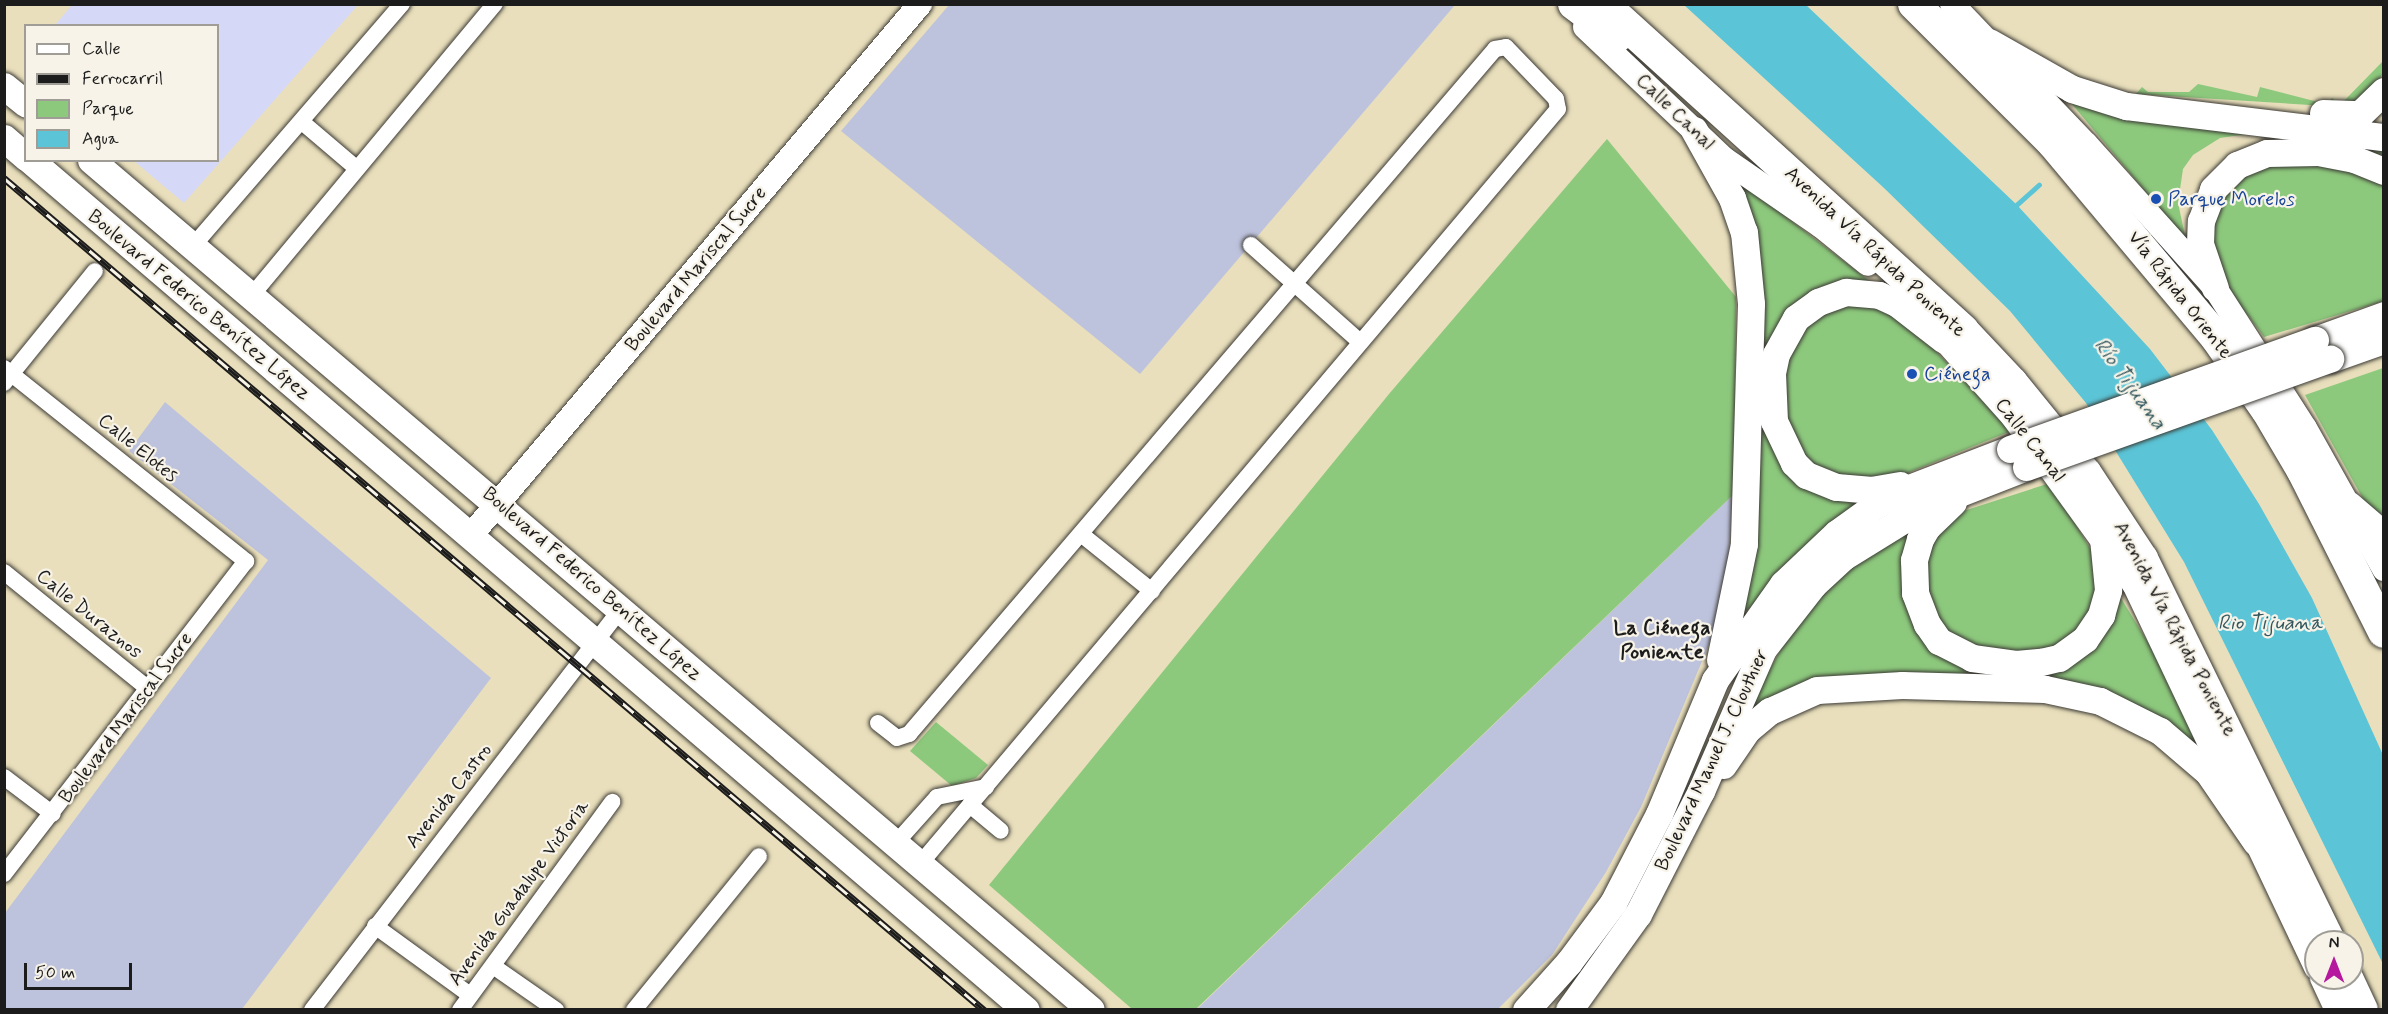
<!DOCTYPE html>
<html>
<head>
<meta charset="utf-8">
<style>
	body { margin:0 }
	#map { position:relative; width:2388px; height:1014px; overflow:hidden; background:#e9dfbc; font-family:Mynerve,sans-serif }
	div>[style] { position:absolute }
	.built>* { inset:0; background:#d6d8f8 }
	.industrial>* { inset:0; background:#bec3dd }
	.green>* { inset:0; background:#8dc97d }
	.water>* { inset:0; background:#5bc5d7 }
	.stream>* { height:4.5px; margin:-2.25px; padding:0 2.25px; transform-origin:2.25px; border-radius:2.25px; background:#5bc5d7 }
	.roads { filter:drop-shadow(0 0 2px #3b3934) drop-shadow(0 0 2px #3b3934) }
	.street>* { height:16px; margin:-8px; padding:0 8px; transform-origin:8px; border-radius:8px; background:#fff }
	.secondary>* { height:24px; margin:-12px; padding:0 12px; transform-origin:12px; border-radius:12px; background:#fff }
	.primary>* { height:27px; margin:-13.5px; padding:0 13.5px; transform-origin:13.5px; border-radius:13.5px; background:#fff }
	.highway>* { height:32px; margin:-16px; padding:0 16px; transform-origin:16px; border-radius:16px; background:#fff }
	.rail>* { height:7px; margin-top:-3.5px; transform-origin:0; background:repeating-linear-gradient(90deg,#f7f3e8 0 14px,#1c1c1c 0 28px); box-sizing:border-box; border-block:2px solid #1c1c1c }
	.bridges { filter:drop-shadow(0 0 2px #3b3934) drop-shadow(0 0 2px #3b3934) }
	.primary-bridge>* { height:27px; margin:-13.5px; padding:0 13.5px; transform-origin:13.5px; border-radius:13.5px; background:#fff }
	.dots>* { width:16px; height:16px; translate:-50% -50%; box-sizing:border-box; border:3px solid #f7f3e8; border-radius:50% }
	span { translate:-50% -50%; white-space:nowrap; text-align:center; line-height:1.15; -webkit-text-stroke:4.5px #f7f3e8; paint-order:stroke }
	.street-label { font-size:20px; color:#1c1c1c }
	.transit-label { font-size:20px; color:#164399 }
	.left { translate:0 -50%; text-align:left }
	.water-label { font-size:21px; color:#32575d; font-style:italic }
	.neighbourhood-label { font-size:21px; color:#1c1c1c; font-weight:700 }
	.frame { position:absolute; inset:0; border:6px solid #1c1c1c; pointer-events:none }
	.legend { position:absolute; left:24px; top:24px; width:195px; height:138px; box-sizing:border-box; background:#f7f3e8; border:2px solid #9f9d96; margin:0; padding:8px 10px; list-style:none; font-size:18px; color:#1c1c1c }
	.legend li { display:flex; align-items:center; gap:12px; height:30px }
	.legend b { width:30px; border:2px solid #9f9d96 }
	.north { position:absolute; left:2304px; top:930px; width:60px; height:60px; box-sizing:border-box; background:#f7f3e8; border:2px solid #9f9d96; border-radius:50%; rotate:0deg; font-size:16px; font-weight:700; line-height:24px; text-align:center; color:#1c1c1c }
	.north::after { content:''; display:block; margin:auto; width:21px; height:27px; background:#b5179e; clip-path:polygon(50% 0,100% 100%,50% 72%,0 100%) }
	.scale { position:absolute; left:24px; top:963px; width:108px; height:27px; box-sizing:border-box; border:3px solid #1c1c1c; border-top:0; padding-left:8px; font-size:18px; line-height:21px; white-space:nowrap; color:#1c1c1c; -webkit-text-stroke:4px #f7f3e8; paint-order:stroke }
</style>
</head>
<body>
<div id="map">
	<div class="built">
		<i style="clip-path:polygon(72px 5px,72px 4px,358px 5px,184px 203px,134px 161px,218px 160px,218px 26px,55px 25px)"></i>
	</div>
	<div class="industrial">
		<i style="clip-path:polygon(949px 5px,1455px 5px,1140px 374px,841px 131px)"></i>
		<i style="clip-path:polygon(165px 402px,491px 678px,242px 1009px,5px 1009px,5px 913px,268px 560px,129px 451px)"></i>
		<i style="clip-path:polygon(1734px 494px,1728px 567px,1718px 623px,1641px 807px,1606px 872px,1552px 955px,1498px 1009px,1196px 1010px)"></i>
	</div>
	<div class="green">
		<i style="clip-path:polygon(2383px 61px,2383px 73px,2368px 98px,2342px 107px,2136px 94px,2142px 87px,2148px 92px,2189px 92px,2198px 84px,2257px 97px,2260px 87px,2326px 104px,2332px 98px,2340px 105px)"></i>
		<i style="clip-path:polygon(2066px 97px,2383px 147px,2383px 163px,2254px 133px,2220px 138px,2193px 155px,2183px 169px,2178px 203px,2186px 240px)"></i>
		<i style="clip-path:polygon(1607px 139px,1736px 297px,1734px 494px,1196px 1009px,1132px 1009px,989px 885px,1389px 394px)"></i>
		<i style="clip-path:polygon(2296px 154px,2383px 174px,2384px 301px,2264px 337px,2228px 289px,2207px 228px,2234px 175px)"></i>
		<i style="clip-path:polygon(1738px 180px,1871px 282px,2011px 431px,1910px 472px,1858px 505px,1740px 617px)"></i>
		<i style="clip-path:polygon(2383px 368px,2383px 525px,2371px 513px,2305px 395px)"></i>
		<i style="clip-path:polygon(2050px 483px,2167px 673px,2203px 754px,2086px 688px,1815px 681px,1726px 750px,1793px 627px,1843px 570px,1908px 529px)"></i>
		<i style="clip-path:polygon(936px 722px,988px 765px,976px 778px,952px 786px,910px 751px)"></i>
	</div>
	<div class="water">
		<i style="clip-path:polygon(1684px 5px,1806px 5px,2017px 205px,2150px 349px,2212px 430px,2259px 504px,2312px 598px,2383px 755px,2383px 964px,2184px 562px,2086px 403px,2010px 311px,1884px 188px)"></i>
	</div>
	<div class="stream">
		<i style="left:2012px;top:209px;width:36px;rotate:-42deg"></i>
	</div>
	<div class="roads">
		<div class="street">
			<i style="left:302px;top:122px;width:71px;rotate:40.4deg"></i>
			<i style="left:1251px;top:245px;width:144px;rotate:41.6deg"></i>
			<i style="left:193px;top:246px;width:320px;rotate:-49.2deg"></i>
			<i style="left:253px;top:294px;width:378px;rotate:-50.2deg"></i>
			<i style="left:4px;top:368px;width:310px;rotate:38.6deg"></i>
			<i style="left:246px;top:561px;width:396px;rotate:127.7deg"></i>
			<i style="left:4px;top:383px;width:144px;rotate:-50.9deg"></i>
			<i style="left:1081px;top:534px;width:91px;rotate:38.8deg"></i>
			<i style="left:4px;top:572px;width:184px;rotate:39deg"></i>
			<i style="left:878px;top:723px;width:24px;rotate:38deg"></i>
			<i style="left:897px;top:738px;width:13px;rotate:-18deg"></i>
			<i style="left:909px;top:734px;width:901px;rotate:-49.45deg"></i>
			<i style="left:1495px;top:49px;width:11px;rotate:-10deg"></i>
			<i style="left:1506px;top:47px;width:72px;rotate:46.1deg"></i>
			<i style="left:1556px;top:99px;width:10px;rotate:79deg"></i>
			<i style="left:1558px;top:109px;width:988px;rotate:130.2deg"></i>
			<i style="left:4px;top:777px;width:61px;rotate:37.1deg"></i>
			<i style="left:970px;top:805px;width:40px;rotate:40deg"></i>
			<i style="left:895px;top:844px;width:63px;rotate:-48.2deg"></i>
			<i style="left:937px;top:797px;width:50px;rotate:-11.5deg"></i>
			<i style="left:375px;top:926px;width:117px;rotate:36deg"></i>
			<i style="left:493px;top:966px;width:77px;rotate:34.9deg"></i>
			<i style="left:312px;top:1010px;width:505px;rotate:-52.4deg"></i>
			<i style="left:460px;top:1010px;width:258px;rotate:-53.8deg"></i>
			<i style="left:634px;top:1010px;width:198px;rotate:-50.9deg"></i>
		</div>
		<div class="secondary">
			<i style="left:1952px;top:4px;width:194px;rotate:46.3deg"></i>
			<i style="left:2086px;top:144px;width:193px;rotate:48.1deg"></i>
			<i style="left:2215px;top:288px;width:166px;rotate:57.3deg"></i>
			<i style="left:2305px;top:428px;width:162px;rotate:60.7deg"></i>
			<i style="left:1585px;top:27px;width:192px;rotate:43.5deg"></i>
			<i style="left:1724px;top:159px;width:118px;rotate:34.6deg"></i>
			<i style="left:1821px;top:226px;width:60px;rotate:39deg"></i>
			<i style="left:1932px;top:326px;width:122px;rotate:48.3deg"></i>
			<i style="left:2013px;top:417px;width:206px;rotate:54.1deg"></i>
			<i style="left:2134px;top:584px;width:424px;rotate:64.6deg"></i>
			<i style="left:472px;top:534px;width:694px;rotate:-49.79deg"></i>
			<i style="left:2322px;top:978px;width:35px;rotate:65deg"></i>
		</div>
		<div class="primary">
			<i style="left:1989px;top:42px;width:95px;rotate:29.5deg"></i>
			<i style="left:2072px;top:89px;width:57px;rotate:17.5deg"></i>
			<i style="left:2126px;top:106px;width:260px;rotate:6.9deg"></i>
			<i style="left:4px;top:86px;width:28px;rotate:39deg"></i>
			<i style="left:2323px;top:113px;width:37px;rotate:2deg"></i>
			<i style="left:2360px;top:114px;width:33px;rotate:-44deg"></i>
			<i style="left:1694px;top:130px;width:78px;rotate:60.8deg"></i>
			<i style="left:1732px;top:198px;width:36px;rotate:71deg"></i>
			<i style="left:1744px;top:232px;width:72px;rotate:84.4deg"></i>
			<i style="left:1751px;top:304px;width:240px;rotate:91.7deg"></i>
			<i style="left:1744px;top:544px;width:118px;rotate:101.7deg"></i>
			<i style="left:4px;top:138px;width:29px;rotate:41deg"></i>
			<i style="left:30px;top:160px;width:1309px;rotate:40.48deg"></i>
			<i style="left:91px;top:160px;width:1312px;rotate:40.36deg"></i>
			<i style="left:2215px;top:288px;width:46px;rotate:-108.8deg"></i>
			<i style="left:2200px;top:244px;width:23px;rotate:-88deg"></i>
			<i style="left:2201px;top:221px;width:34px;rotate:-69deg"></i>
			<i style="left:2213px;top:189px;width:34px;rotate:-45deg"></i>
			<i style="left:2237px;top:165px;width:32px;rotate:-22deg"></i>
			<i style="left:2267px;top:153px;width:51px;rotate:-1.1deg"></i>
			<i style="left:2318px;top:152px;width:37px;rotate:11deg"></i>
			<i style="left:2354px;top:159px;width:32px;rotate:22deg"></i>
			<i style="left:2315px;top:340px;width:73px;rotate:-19.9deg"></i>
			<i style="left:2330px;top:359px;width:57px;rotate:-19.4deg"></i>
			<i style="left:1900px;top:485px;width:28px;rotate:170deg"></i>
			<i style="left:1872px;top:490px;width:36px;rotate:-175deg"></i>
			<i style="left:1836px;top:487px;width:32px;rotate:-158deg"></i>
			<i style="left:1806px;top:475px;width:17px;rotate:-135deg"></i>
			<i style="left:1794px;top:463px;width:47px;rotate:-115.5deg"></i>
			<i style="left:1774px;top:421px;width:48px;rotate:-92.4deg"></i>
			<i style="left:1772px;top:373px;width:19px;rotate:-78deg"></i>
			<i style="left:1776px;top:354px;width:41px;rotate:-60.9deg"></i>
			<i style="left:1796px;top:318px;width:27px;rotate:-36deg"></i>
			<i style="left:1818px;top:302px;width:30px;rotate:-20deg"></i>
			<i style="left:1846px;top:292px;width:33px;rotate:5deg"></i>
			<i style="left:1879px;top:295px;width:21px;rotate:25deg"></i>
			<i style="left:1898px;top:304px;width:58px;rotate:38deg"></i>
			<i style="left:1953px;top:502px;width:36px;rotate:136deg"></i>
			<i style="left:1927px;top:527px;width:14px;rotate:120deg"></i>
			<i style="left:1920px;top:539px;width:22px;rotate:106deg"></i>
			<i style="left:1914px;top:560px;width:33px;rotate:88deg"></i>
			<i style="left:1915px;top:593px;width:33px;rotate:69deg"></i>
			<i style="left:1927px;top:624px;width:21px;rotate:55deg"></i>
			<i style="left:1939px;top:641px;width:37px;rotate:27deg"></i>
			<i style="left:1972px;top:658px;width:44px;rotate:7.8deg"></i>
			<i style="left:2016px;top:664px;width:25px;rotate:-5deg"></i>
			<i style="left:2041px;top:662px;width:18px;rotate:-13deg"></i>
			<i style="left:2059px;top:658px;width:32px;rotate:-36deg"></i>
			<i style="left:2085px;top:639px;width:29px;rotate:-56deg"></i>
			<i style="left:2101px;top:615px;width:26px;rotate:-74deg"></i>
			<i style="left:2108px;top:590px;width:52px;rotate:-95.5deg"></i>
			<i style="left:2349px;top:505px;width:46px;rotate:40.6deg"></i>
			<i style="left:1723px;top:765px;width:42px;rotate:-55.6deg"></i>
			<i style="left:1747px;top:730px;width:30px;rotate:-40deg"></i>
			<i style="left:1770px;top:711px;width:51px;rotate:-24.1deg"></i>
			<i style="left:1817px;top:690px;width:85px;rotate:-3.4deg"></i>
			<i style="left:1902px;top:685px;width:143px;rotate:1.6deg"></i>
			<i style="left:2045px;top:689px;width:56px;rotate:12.3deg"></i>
			<i style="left:2100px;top:701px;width:67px;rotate:26.6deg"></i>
			<i style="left:2160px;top:731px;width:63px;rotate:40.5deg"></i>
			<i style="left:2208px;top:772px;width:85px;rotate:55.6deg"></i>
			<i style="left:1526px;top:1010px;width:64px;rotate:-48.1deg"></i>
			<i style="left:1569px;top:962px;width:74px;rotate:-53.3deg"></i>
			<i style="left:1613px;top:903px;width:100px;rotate:-62.7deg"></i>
			<i style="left:1659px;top:814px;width:145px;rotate:-67.3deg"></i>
			<i style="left:1715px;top:680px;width:118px;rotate:-54.7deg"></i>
			<i style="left:1783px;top:584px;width:74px;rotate:-43.4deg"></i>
			<i style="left:1837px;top:533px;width:48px;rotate:-35.7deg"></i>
			<i style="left:1876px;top:505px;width:32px;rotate:-28deg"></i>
			<i style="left:1904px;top:490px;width:114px;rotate:-21.1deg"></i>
			<i style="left:1569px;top:1010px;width:118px;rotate:-54.3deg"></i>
			<i style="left:1638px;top:914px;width:138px;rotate:-62.9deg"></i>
			<i style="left:1701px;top:791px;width:155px;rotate:-66.4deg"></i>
			<i style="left:1763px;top:649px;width:81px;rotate:-52deg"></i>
			<i style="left:1813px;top:585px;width:41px;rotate:-43deg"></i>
			<i style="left:1843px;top:557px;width:95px;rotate:-31.7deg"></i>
			<i style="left:1924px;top:507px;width:110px;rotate:-21.4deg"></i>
		</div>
		<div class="highway">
			<i style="left:1574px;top:4px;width:54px;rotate:36.7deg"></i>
			<i style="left:1603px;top:4px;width:486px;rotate:42.2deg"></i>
			<i style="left:1963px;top:331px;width:71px;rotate:46.7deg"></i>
			<i style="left:2012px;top:383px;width:117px;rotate:50.9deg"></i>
			<i style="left:2086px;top:474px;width:102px;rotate:56.6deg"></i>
			<i style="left:2142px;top:559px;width:427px;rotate:63.9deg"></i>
			<i style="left:1914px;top:4px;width:197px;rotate:45deg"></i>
			<i style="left:2053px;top:143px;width:253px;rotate:50deg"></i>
			<i style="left:2216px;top:337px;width:89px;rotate:55.1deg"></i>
			<i style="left:2267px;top:410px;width:71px;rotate:59.5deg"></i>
			<i style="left:2303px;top:471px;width:180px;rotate:63.3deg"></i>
			<i style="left:2347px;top:978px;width:35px;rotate:65deg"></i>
		</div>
	</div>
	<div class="rail">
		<i style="left:4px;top:178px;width:1286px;rotate:40.33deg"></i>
	</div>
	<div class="bridges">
		<div class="primary-bridge">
			<i style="left:2010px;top:449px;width:324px;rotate:-19.7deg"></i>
			<i style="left:2026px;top:467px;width:323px;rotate:-19.6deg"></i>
		</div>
	</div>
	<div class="dots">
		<i style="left:2156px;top:199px;background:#1a4fb4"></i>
		<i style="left:1912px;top:374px;background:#1a4fb4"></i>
	</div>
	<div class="street-label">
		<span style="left:1675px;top:112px;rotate:44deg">Calle Canal</span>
		<span style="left:1875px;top:252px;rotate:43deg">Avenida Vía Rápida Poniente</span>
		<span style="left:696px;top:269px;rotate:-50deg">Boulevard Mariscal Sucre</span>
		<span style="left:2180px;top:295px;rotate:52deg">Vía Rápida Oriente</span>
		<span style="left:199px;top:305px;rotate:40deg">Boulevard Federico Benítez López</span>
		<span style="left:2030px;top:440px;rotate:52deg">Calle Canal</span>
		<span style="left:138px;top:448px;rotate:39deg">Calle Elotes</span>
		<span style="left:592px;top:584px;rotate:41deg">Boulevard Federico Benítez López</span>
		<span style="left:89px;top:614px;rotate:39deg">Calle Duraznos</span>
		<span style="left:2175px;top:629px;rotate:62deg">Avenida Vía Rápida Poniente</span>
		<span style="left:126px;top:718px;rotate:-53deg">Boulevard Mariscal Sucre</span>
		<span style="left:1712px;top:760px;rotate:-65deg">Boulevard Manuel J. Clouthier</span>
		<span style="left:449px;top:796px;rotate:-52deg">Avenida Castro</span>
		<span style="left:519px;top:893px;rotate:-54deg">Avenida Guadalupe Victoria</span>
	</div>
	<div class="transit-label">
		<span class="left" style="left:2168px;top:199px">Parque Morelos</span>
		<span class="left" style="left:1924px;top:374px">Ciénega</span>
	</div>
	<div class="water-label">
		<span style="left:2130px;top:384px;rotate:54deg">Río Tijuana</span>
		<span style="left:2270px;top:623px">Rio Tijuana</span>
	</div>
	<div class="neighbourhood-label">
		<span style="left:1662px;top:640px">La Ciénega<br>Poniente</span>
	</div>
	<div class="frame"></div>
	<ul class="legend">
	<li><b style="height:8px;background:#fff"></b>Calle</li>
	<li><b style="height:8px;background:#1c1c1c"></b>Ferrocarril</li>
	<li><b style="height:16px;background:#8dc97d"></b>Parque</li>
	<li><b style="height:16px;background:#5bc5d7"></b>Agua</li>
	</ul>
	<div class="north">N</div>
	<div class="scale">50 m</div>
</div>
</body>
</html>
